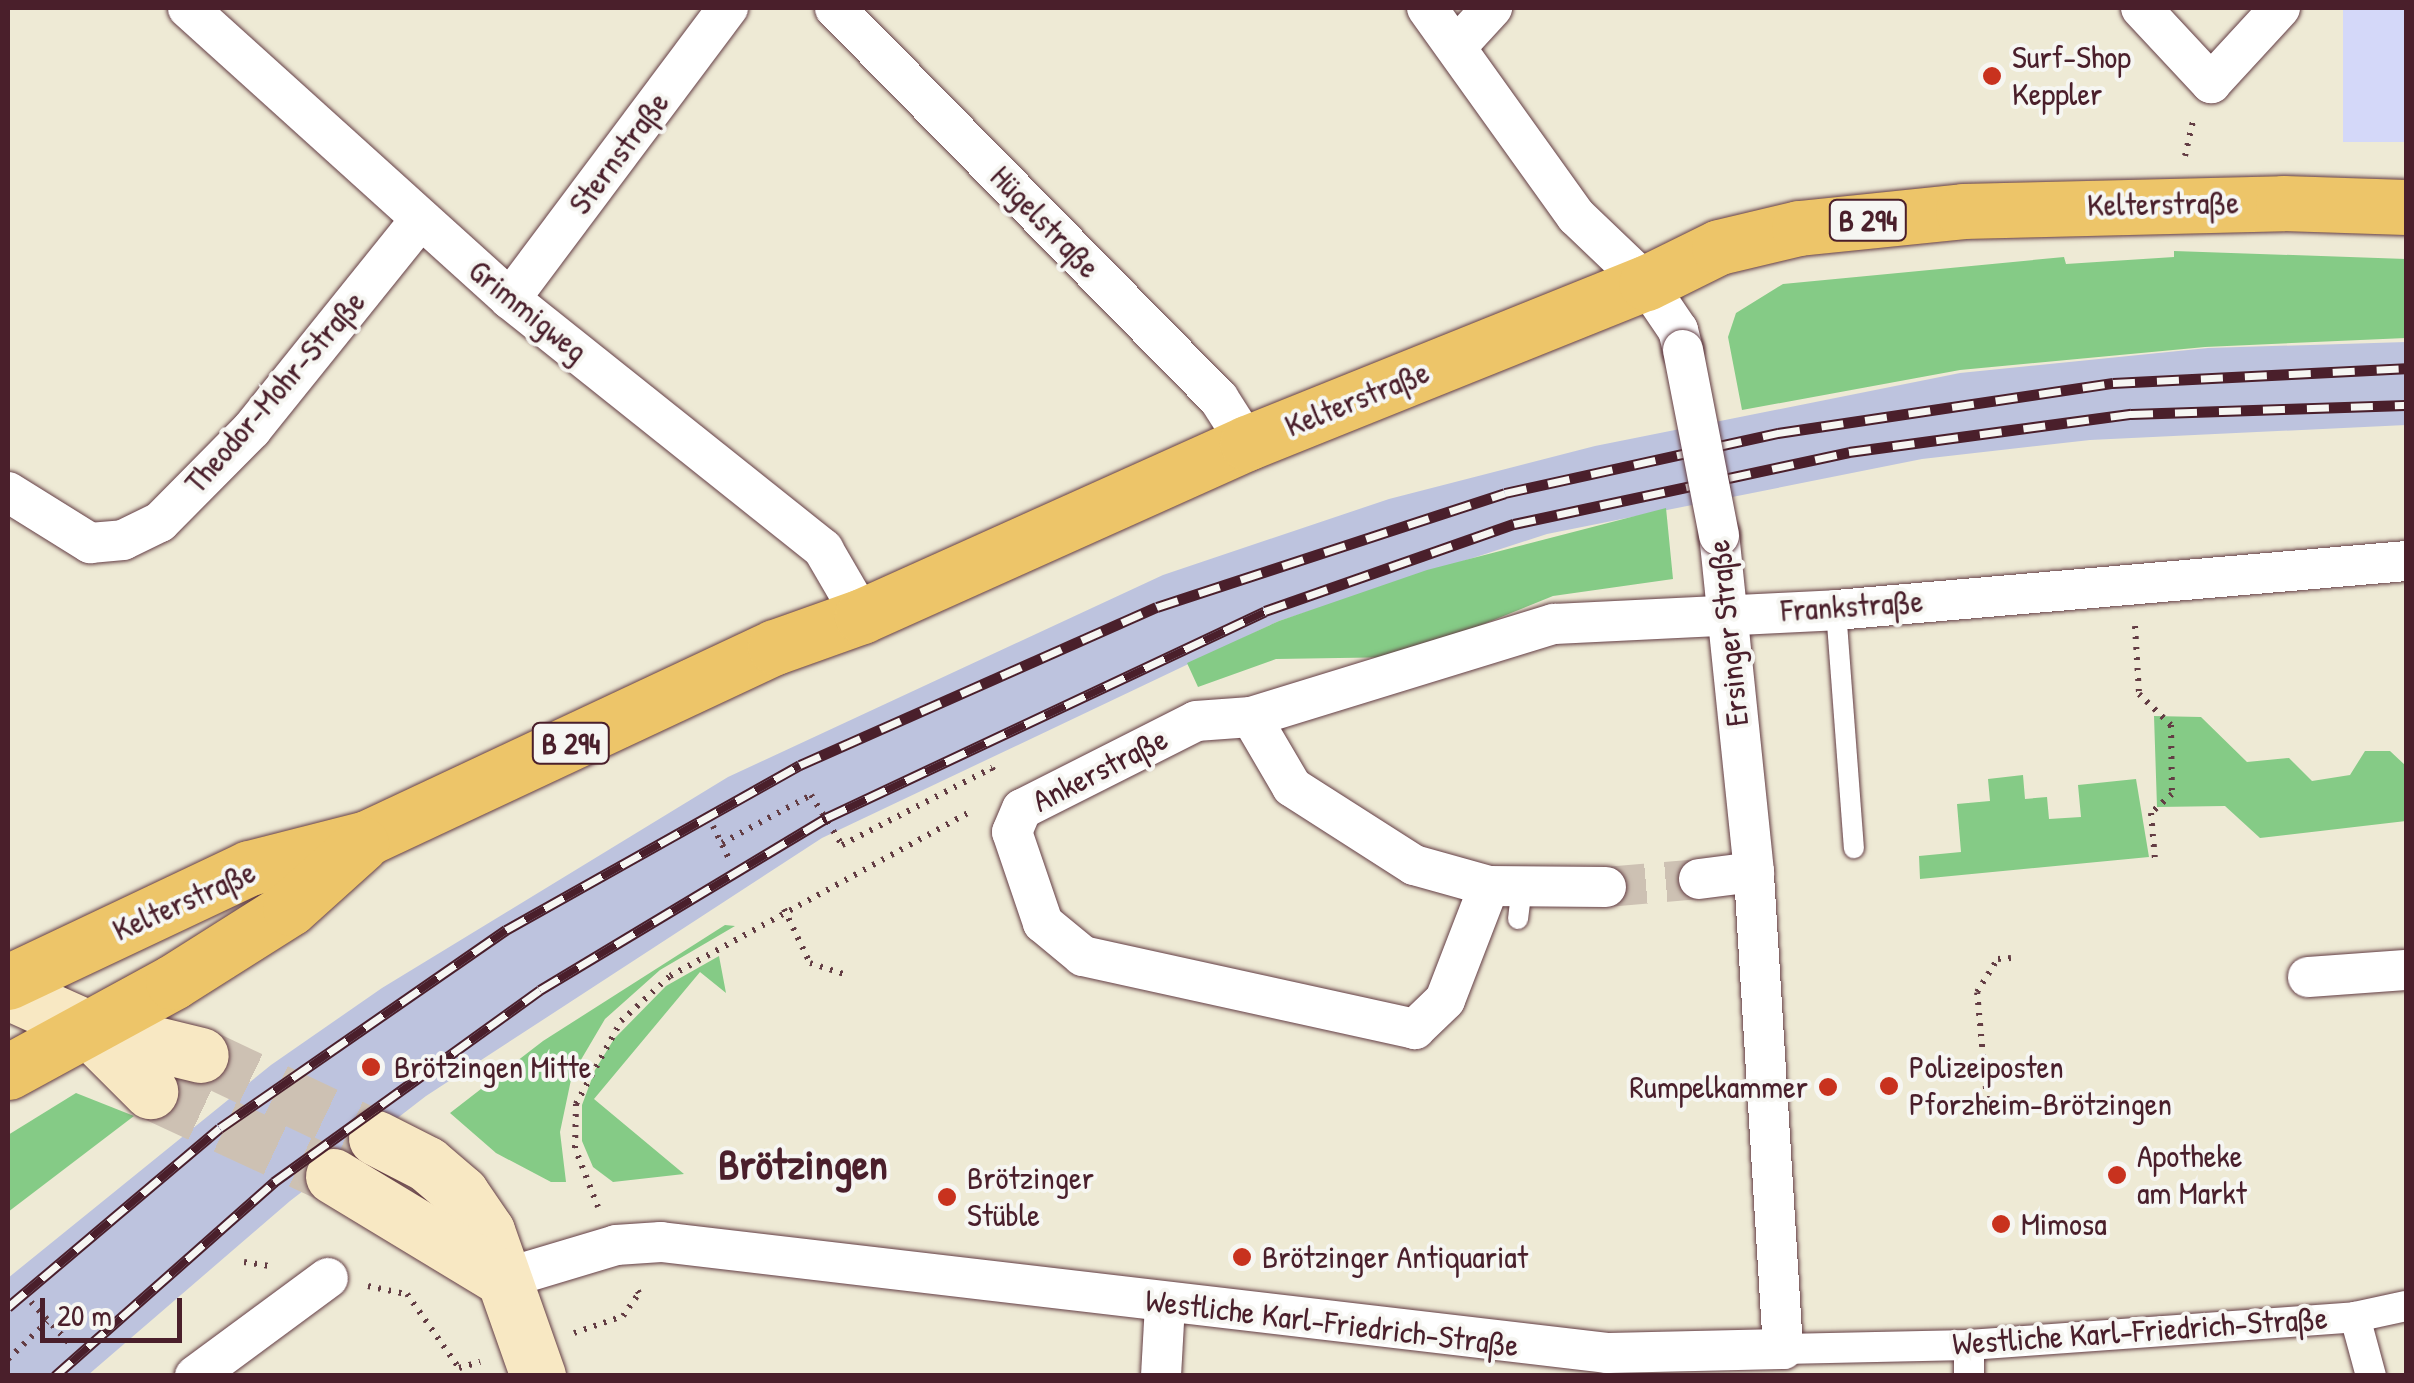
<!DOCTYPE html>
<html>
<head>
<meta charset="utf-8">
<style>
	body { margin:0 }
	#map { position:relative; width:2414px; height:1383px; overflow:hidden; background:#eeead5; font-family:"Patrick Hand",sans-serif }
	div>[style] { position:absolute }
	.built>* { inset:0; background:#d4d8f9; transform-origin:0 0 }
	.industrial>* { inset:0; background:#bdc3de }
	.green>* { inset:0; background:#85cb86 }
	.minor-tunnel>* { height:40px; margin-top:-20px; transform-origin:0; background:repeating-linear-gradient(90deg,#cdc1b3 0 40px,transparent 0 60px) }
	.secondary-tunnel>* { height:55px; margin-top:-27.5px; transform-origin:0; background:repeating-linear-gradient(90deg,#cdc1b3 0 55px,transparent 0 83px) }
	.path>* { height:6px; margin-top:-3px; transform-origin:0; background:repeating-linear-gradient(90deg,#633d44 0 2.5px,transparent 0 10.5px) }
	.roads { filter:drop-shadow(0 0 2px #633d44) drop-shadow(0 0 2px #633d44) }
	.service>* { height:20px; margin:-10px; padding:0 10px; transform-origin:10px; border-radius:10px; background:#fff }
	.pedestrian>* { height:30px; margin:-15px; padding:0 15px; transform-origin:15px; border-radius:15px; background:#fff }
	.minor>* { height:40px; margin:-20px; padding:0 20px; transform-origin:20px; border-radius:20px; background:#fff }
	.secondary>* { height:55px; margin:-27.5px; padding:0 27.5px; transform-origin:27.5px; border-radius:27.5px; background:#f8e8c3 }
	.primary>* { height:55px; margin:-27.5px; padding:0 27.5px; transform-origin:27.5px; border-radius:27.5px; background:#edc569 }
	.rail>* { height:11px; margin-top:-5.5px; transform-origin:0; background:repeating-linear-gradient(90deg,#f6f6f2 0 22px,#4a1f2b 0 44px); box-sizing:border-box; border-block:2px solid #4a1f2b }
	.bridges { filter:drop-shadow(0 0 2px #633d44) drop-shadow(0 0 2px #633d44) }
	.minor-bridge>* { height:40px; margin:-20px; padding:0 20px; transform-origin:20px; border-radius:20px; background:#fff }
	.dots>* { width:28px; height:28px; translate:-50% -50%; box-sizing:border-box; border:5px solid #f6f6f2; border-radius:50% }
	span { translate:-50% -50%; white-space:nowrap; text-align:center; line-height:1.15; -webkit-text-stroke:8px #f6f6f2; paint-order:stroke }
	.shield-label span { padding:2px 8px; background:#f6f6f2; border:2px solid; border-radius:8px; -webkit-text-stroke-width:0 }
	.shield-label { font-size:30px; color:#4a1f2b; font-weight:700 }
	.poi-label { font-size:32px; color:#4a1f2b }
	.left { translate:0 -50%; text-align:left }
	.right { translate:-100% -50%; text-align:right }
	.street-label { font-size:32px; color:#4a1f2b }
	.district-label { font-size:42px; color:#4a1f2b; font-weight:700 }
	.frame { position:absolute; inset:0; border:10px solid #4a1f2b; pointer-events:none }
	.scale { position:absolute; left:40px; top:1298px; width:142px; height:45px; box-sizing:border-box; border:5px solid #4a1f2b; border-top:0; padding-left:12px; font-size:30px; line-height:35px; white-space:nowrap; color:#4a1f2b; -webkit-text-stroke:8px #f6f6f2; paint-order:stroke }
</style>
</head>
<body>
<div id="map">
	<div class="built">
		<i style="left:2343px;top:8px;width:63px;height:134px"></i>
	</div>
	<div class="industrial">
		<i style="clip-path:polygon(2406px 342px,2406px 425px,2090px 440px,1922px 459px,1547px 534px,1279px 621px,822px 838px,426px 1096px,290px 1201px,88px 1375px,8px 1375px,8px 1278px,271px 1065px,382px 988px,728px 777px,1163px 575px,1389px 499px,1595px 446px,1960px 373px,2208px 348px)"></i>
	</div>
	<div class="green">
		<i style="clip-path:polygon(2174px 251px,2406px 259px,2406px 338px,2205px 347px,1960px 370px,1742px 410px,1728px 337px,1736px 313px,1783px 284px,2064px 257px,2066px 264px,2174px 257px)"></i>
		<i style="clip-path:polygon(1666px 508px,1673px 579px,1553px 596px,1402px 657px,1276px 659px,1198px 687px,1187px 663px,1279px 621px,1427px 570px)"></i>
		<i style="clip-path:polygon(2154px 716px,2201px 717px,2247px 762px,2289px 758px,2312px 781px,2350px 775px,2365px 751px,2390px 751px,2406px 766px,2406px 821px,2260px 838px,2225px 806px,2157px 807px)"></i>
		<i style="clip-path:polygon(2023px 775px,2025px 799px,2047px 797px,2049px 819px,2081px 817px,2078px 785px,2136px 779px,2149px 857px,1920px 879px,1919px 856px,1961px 852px,1957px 804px,1990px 801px,1988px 779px)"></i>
		<i style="clip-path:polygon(725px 925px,735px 926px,660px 970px,605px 1019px,572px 1075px,560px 1132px,566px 1182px,551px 1182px,496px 1153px,450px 1113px,543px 1041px)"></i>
		<i style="clip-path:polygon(719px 956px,726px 993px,700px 972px,594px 1099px,684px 1174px,613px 1182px,593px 1167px,582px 1141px,582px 1105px,595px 1070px,614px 1039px,666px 986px)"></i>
		<i style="clip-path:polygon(76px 1093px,134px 1116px,8px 1212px,8px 1135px)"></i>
	</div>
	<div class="minor-tunnel">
		<i style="left:1606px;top:887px;width:93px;rotate:-4.9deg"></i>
	</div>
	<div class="secondary-tunnel">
		<i style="left:201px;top:1055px;width:194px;rotate:25.4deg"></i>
		<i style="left:150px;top:1091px;width:202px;rotate:24.9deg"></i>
	</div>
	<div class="path">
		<i style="left:2185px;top:156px;width:37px;rotate:-77deg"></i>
		<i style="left:2135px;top:626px;width:68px;rotate:86.6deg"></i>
		<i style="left:2139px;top:694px;width:45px;rotate:44.1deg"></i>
		<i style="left:2171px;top:725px;width:69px;rotate:89.2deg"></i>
		<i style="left:2172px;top:794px;width:28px;rotate:138deg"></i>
		<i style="left:2151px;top:813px;width:47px;rotate:85.1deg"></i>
		<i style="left:713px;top:826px;width:41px;rotate:64.1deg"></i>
		<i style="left:722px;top:843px;width:101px;rotate:-28.3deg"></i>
		<i style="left:811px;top:795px;width:59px;rotate:58.2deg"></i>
		<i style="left:842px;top:845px;width:169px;rotate:-27.2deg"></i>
		<i style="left:992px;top:768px;width:7px;rotate:63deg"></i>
		<i style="left:784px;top:909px;width:60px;rotate:64.3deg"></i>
		<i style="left:810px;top:963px;width:38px;rotate:18deg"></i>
		<i style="left:1987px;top:1099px;width:107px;rotate:-95.3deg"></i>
		<i style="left:1977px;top:992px;width:39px;rotate:-58deg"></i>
		<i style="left:1998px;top:959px;width:13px;rotate:-4deg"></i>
		<i style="left:598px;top:1207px;width:63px;rotate:-111.3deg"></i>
		<i style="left:575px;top:1148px;width:44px;rotate:-88.7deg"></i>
		<i style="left:576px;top:1104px;width:94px;rotate:-61.5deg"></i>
		<i style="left:621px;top:1021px;width:67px;rotate:-42.6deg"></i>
		<i style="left:670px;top:976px;width:343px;rotate:-28.7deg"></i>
		<i style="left:244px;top:1262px;width:24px;rotate:9deg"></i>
		<i style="left:368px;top:1286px;width:40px;rotate:12deg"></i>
		<i style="left:407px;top:1294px;width:90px;rotate:54.9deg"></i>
		<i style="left:459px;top:1368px;width:22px;rotate:-16deg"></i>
		<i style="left:31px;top:1302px;width:56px;rotate:47.2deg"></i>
		<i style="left:574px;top:1333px;width:52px;rotate:-19.1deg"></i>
		<i style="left:623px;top:1316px;width:28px;rotate:-55deg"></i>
		<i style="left:639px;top:1293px;width:8px;rotate:-120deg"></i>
		<i style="left:8px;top:1359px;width:54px;rotate:-43.5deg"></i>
	</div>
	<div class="roads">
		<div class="service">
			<i style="left:1836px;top:610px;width:239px;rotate:85.7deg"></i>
			<i style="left:1518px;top:919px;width:32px;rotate:-83deg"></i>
		</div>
		<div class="pedestrian">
			<i style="left:2355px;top:1317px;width:61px;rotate:74.8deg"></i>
			<i style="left:1969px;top:1345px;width:31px;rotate:90deg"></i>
			<i style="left:1783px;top:1349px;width:186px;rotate:-1.2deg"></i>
			<i style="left:1969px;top:1345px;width:387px;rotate:-4.1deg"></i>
			<i style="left:2355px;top:1317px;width:52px;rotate:-12.2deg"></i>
		</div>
		<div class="minor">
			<i style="left:188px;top:8px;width:434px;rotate:42.1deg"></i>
			<i style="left:510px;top:299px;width:401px;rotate:38.6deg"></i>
			<i style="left:823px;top:549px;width:78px;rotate:59.8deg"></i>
			<i style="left:835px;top:8px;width:548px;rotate:45.52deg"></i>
			<i style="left:1219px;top:399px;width:52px;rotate:57.5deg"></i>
			<i style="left:1427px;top:8px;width:256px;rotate:54.4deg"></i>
			<i style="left:1576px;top:216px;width:97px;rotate:43.7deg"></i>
			<i style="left:1646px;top:283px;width:57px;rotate:55.8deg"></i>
			<i style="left:1678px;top:330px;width:21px;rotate:76deg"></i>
			<i style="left:2141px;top:8px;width:103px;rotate:47deg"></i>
			<i style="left:2211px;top:83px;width:102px;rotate:-47.4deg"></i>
			<i style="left:1457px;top:46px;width:52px;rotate:-47.4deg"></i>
			<i style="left:510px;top:299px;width:364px;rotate:-53.2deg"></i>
			<i style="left:8px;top:492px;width:97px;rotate:31.9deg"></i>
			<i style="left:90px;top:543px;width:33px;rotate:-5deg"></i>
			<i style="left:123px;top:540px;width:41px;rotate:-25.9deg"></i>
			<i style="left:160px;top:522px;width:131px;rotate:-45.3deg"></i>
			<i style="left:252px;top:429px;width:268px;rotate:-51.2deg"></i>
			<i style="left:1251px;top:717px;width:81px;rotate:59.6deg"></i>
			<i style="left:1292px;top:787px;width:145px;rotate:32.6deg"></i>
			<i style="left:1414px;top:865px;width:78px;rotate:15.6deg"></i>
			<i style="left:1489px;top:886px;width:117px;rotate:0.5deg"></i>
			<i style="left:1699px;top:879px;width:55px;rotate:-7.3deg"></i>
			<i style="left:1489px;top:886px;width:122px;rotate:111.1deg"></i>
			<i style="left:1445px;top:1000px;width:42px;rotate:136deg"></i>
			<i style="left:1415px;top:1029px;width:340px;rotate:-167.6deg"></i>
			<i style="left:1083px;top:956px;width:52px;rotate:-140.5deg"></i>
			<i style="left:1043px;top:923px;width:96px;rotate:-108.8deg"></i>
			<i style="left:1012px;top:832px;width:25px;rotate:-67deg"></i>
			<i style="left:1022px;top:809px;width:195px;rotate:-26.8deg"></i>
			<i style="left:1196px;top:721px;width:55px;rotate:-4.2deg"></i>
			<i style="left:1251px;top:717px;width:317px;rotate:-17.1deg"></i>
			<i style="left:1554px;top:624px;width:282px;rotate:-2.8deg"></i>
			<i style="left:1836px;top:610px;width:572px;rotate:-4.91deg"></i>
			<i style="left:2308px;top:977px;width:98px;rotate:-4.1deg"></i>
			<i style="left:503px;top:1279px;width:118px;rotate:-16.7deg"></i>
			<i style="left:616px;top:1245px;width:45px;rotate:-3.8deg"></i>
			<i style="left:661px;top:1242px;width:952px;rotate:6.69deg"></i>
			<i style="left:1607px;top:1353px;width:176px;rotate:-1.3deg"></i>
			<i style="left:1783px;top:1349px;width:478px;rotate:-93.5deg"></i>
			<i style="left:1754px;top:872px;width:338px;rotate:-95.9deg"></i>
			<i style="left:195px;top:1376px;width:165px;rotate:-36.4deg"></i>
			<i style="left:1161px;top:1376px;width:72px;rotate:-86.8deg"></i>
		</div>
		<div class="secondary">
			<i style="left:8px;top:992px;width:85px;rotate:24.2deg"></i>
			<i style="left:86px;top:1027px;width:118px;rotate:13.7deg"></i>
			<i style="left:86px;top:1027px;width:91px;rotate:45deg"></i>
			<i style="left:376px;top:1138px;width:57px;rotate:27deg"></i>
			<i style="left:427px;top:1164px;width:45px;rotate:40.5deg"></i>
			<i style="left:461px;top:1193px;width:46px;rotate:55.6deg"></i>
			<i style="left:487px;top:1231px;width:154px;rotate:70.6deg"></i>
			<i style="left:333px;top:1176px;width:199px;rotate:31.2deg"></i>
		</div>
		<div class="primary">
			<i style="left:8px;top:982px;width:267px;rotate:-25.3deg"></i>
			<i style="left:249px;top:868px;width:122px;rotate:-14.3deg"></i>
			<i style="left:367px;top:838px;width:450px;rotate:-25.1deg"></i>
			<i style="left:775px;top:647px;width:92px;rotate:-19.6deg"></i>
			<i style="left:862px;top:616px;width:422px;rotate:-24.2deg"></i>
			<i style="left:1247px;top:443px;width:430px;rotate:-21.9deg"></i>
			<i style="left:1646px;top:283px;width:81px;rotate:-26.3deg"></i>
			<i style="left:1719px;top:247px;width:82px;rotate:-13.4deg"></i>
			<i style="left:1799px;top:228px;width:165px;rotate:-5.9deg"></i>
			<i style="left:1963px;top:211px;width:320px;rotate:-1.4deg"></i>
			<i style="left:2283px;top:203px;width:123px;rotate:1.9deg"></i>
			<i style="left:8px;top:1072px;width:188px;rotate:-28.6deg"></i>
			<i style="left:173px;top:982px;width:138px;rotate:-32.3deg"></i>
			<i style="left:290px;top:908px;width:96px;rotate:-42deg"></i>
		</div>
	</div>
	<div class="rail">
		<i style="left:8px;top:1307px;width:277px;rotate:-40.2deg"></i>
		<i style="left:220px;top:1128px;width:348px;rotate:-34.7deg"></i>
		<i style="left:506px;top:930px;width:337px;rotate:-29.3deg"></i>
		<i style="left:800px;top:765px;width:390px;rotate:-23.9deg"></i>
		<i style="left:1157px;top:607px;width:366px;rotate:-18.1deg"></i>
		<i style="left:1505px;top:493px;width:280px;rotate:-12.4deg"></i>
		<i style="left:1778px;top:433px;width:339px;rotate:-8.5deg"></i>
		<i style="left:2113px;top:383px;width:293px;rotate:-2.9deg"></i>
		<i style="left:55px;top:1376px;width:293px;rotate:-41.5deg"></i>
		<i style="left:274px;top:1182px;width:328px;rotate:-35.8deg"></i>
		<i style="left:540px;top:990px;width:334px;rotate:-31deg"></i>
		<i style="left:826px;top:818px;width:485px;rotate:-25.2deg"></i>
		<i style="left:1265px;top:611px;width:264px;rotate:-19.3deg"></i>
		<i style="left:1514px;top:524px;width:343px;rotate:-12.1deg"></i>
		<i style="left:1849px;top:452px;width:285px;rotate:-7.7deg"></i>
		<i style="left:2131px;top:414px;width:275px;rotate:-1.9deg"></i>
	</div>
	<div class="bridges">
		<div class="minor-bridge">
			<i style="left:1683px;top:350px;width:189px;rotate:79deg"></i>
		</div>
	</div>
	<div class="dots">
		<i style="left:1992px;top:76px;background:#c8321e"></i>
		<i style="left:371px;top:1067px;background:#c8321e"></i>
		<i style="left:1889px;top:1086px;background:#c8321e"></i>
		<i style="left:1828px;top:1087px;background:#c8321e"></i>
		<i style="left:2117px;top:1175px;background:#c8321e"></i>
		<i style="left:947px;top:1197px;background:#c8321e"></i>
		<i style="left:2001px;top:1224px;background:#c8321e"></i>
		<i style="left:1242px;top:1257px;background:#c8321e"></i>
	</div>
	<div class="shield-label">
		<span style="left:1868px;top:220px">B 294</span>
		<span style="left:571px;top:743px">B 294</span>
	</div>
	<div class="poi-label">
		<span class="left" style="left:2012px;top:76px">Surf-Shop<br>Keppler</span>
		<span class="left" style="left:394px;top:1067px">Brötzingen Mitte</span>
		<span class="left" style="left:1909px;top:1086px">Polizeiposten<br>Pforzheim-Brötzingen</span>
		<span class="right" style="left:1808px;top:1087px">Rumpelkammer</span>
		<span class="left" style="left:2137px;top:1175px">Apotheke<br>am Markt</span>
		<span class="left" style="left:967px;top:1197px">Brötzinger<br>Stüble</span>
		<span class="left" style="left:2021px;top:1224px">Mimosa</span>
		<span class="left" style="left:1262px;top:1257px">Brötzinger Antiquariat</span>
	</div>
	<div class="street-label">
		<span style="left:619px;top:153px;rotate:-53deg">Sternstraße</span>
		<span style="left:2163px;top:204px;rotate:-1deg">Kelterstraße</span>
		<span style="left:1045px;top:222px;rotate:46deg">Hügelstraße</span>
		<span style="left:528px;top:311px;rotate:39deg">Grimmigweg</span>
		<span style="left:275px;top:392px;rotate:-49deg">Theodor-Mohr-Straße</span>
		<span style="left:1357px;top:399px;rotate:-22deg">Kelterstraße</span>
		<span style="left:1852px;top:606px;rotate:-4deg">Frankstraße</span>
		<span style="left:1728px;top:633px;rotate:-96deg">Ersinger Straße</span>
		<span style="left:1100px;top:770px;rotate:-27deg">Ankerstraße</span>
		<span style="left:184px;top:901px;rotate:-24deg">Kelterstraße</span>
		<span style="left:1332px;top:1323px;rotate:7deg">Westliche Karl-Friedrich-Straße</span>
		<span style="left:2140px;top:1331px;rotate:-4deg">Westliche Karl-Friedrich-Straße</span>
	</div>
	<div class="district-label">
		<span style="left:803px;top:1164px">Brötzingen</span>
	</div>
	<div class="frame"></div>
	<div class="scale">20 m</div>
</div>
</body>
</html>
